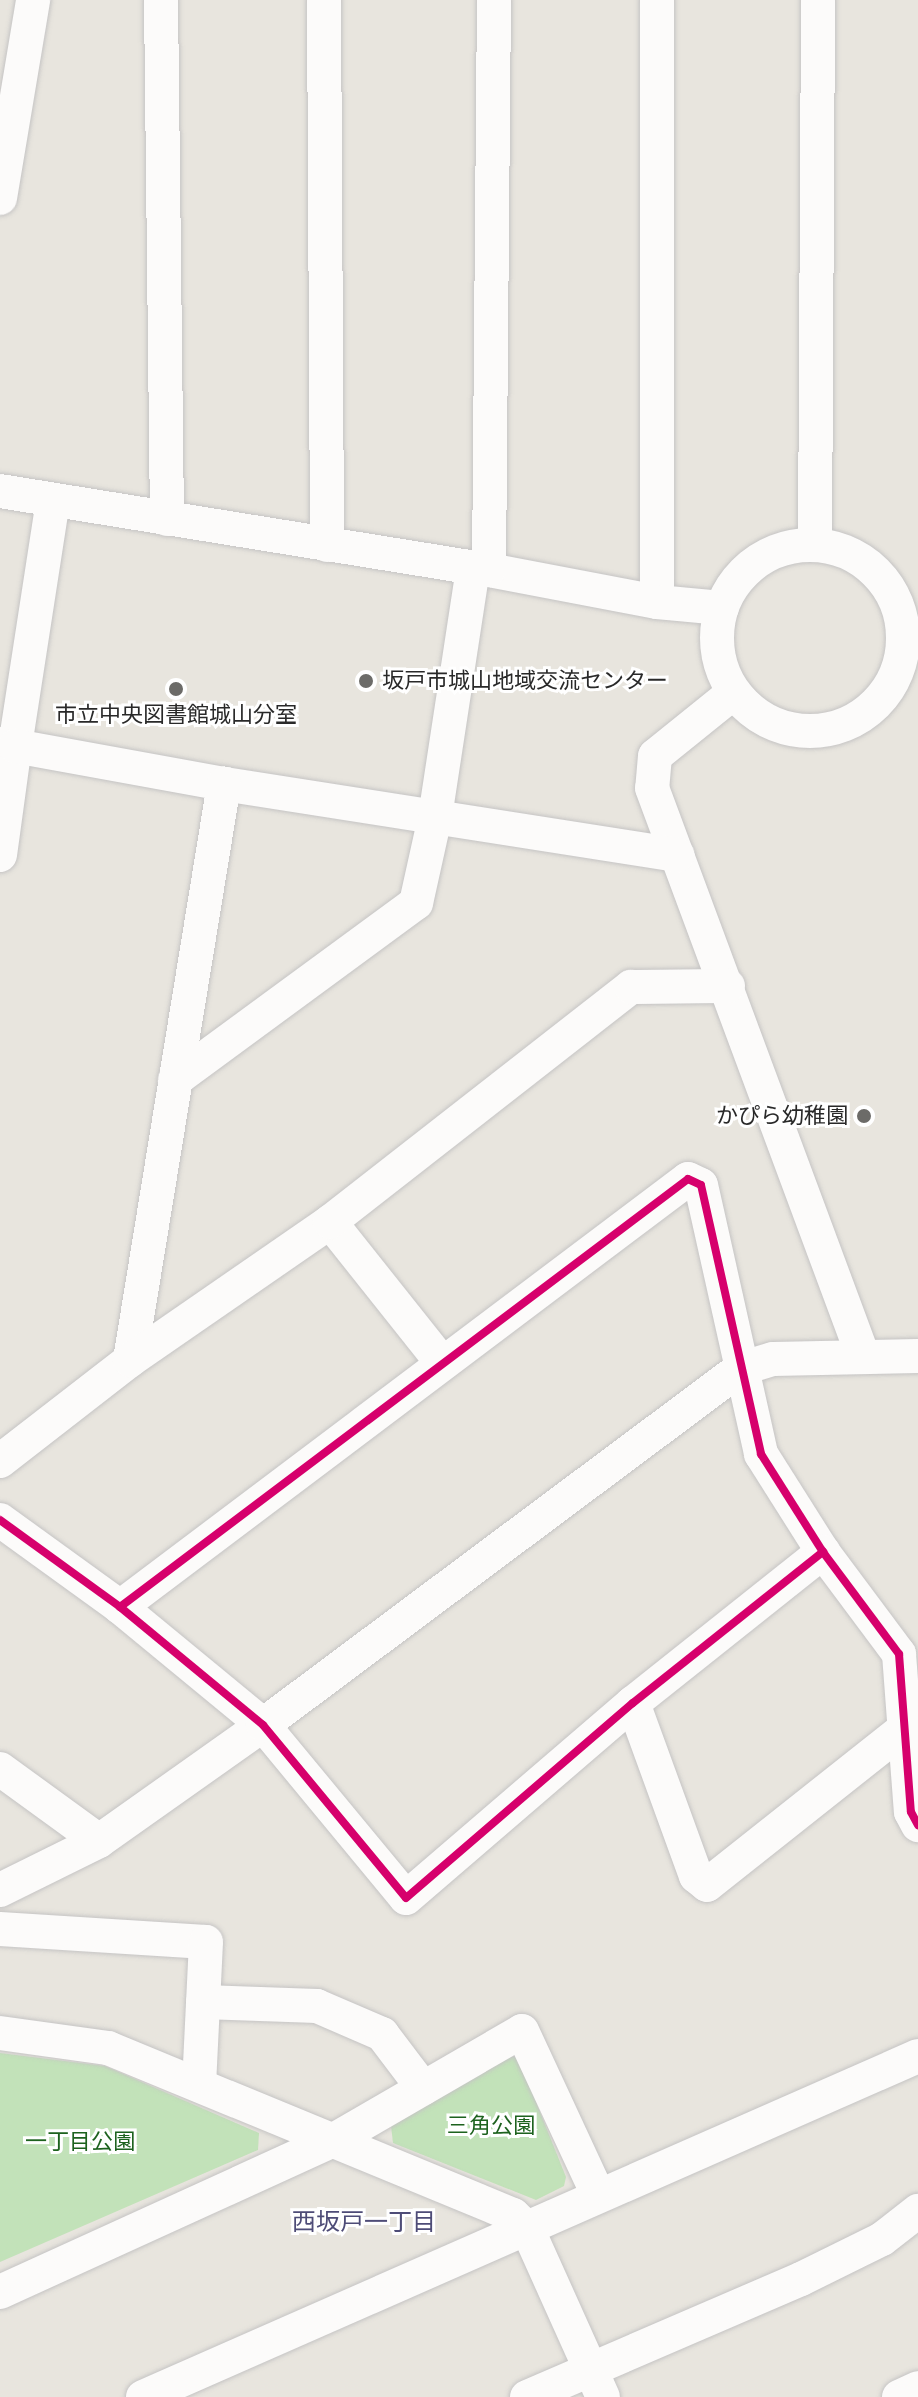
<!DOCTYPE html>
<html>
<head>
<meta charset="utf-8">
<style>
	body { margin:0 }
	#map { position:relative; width:918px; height:2397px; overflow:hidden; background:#e8e5de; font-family:Montserrat,"Noto Sans JP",sans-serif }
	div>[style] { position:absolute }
	.green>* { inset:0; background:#c2e2b9 }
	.roads { filter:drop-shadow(0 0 2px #c5c4c4) drop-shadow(0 0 2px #c5c4c4) }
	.street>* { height:34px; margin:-17px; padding:0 17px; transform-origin:17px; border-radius:17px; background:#fcfbfa }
	.street>.ring { margin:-17px; padding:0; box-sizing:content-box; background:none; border:34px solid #fcfbfa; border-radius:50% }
	.cycleway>* { height:8px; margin:-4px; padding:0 4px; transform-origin:4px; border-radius:4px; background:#d6006c }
	.dots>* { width:22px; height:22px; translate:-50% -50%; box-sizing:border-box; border:4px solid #fff; border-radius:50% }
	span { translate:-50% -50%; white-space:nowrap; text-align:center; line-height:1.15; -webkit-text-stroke:6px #fff; paint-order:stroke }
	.poi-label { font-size:22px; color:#292929 }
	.left { translate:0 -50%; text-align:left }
	.right { translate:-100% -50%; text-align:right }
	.park-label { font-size:22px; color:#1d621e }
	.neighbourhood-label { font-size:24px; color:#4e4c77 }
</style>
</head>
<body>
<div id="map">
	<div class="green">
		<i style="clip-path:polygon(0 2053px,105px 2066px,259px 2133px,258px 2150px,0 2262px)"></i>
		<i style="clip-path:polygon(502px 2056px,518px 2057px,566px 2177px,564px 2186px,536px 2200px,393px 2143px,391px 2126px)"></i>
	</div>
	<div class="roads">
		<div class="street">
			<i style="left:161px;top:0;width:519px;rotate:89.34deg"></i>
			<i style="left:324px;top:0;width:545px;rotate:89.68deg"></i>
			<i style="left:657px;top:0;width:602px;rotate:90deg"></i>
			<i style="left:0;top:198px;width:201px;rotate:-80.5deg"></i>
			<i style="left:0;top:491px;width:495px;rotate:9.2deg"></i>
			<i style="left:489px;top:570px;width:171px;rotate:10.8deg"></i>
			<i style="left:657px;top:602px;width:65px;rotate:5.3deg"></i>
			<i style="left:815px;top:545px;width:545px;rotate:-89.68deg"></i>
			<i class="ring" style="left:717px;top:545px;width:152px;height:152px"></i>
			<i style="left:489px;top:570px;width:570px;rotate:-89.5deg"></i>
			<i style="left:733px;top:693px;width:100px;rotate:141.1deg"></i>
			<i style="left:655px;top:756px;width:32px;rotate:95deg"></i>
			<i style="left:652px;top:788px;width:606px;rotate:69.62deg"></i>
			<i style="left:0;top:744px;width:15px;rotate:8deg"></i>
			<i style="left:15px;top:746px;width:248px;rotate:-81.2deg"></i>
			<i style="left:0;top:855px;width:110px;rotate:-82.2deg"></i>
			<i style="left:15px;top:746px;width:212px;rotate:10.3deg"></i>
			<i style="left:224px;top:784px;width:459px;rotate:8.9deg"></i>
			<i style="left:175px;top:1080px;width:299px;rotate:-36.3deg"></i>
			<i style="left:416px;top:903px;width:88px;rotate:-77.5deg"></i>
			<i style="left:435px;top:817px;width:250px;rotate:-81.3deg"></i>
			<i style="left:330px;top:1222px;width:180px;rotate:51.5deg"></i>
			<i style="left:130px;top:1360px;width:584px;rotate:-80.73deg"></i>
			<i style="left:0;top:1461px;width:165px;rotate:-37.8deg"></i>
			<i style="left:130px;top:1360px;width:243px;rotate:-34.6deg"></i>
			<i style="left:330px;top:1222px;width:382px;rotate:-38deg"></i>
			<i style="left:631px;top:987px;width:97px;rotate:-0.6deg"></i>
			<i style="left:0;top:1520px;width:148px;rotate:35.9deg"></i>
			<i style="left:120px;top:1607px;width:185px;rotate:39.5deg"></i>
			<i style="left:263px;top:1725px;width:224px;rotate:50.4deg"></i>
			<i style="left:406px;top:1898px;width:299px;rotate:-40.7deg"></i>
			<i style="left:633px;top:1703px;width:243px;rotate:-38.5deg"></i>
			<i style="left:120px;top:1607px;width:711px;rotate:-37deg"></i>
			<i style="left:688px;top:1179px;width:14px;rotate:25deg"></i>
			<i style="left:701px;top:1185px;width:276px;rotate:77.4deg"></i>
			<i style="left:761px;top:1454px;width:116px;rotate:57.7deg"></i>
			<i style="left:823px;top:1552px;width:127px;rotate:53.3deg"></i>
			<i style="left:899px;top:1654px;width:158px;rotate:85.7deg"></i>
			<i style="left:911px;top:1812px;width:15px;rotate:62deg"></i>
			<i style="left:633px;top:1703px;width:184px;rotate:70deg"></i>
			<i style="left:696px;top:1876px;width:14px;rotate:39deg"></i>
			<i style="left:707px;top:1885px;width:254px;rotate:-38.4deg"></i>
			<i style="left:0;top:1769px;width:122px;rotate:36deg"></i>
			<i style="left:0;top:1890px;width:110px;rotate:-26.3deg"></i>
			<i style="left:99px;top:1841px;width:201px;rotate:-35.3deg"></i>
			<i style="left:263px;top:1725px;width:595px;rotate:-36.74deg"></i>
			<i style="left:740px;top:1369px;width:34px;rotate:-17deg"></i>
			<i style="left:773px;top:1359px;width:145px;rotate:-1.2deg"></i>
			<i style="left:0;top:1929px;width:206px;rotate:3.6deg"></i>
			<i style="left:206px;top:1942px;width:141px;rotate:92.8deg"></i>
			<i style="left:203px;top:2002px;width:114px;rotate:2deg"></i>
			<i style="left:317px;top:2006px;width:71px;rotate:23.3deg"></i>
			<i style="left:382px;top:2034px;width:68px;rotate:52.8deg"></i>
			<i style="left:0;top:2033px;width:109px;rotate:7.9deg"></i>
			<i style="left:108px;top:2048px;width:438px;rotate:22.4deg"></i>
			<i style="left:513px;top:2215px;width:19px;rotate:43deg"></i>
			<i style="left:527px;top:2228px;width:185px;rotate:65.8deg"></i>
			<i style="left:0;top:2292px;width:367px;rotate:-24.5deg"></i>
			<i style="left:334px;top:2140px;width:217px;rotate:-30.1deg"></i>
			<i style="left:522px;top:2031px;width:181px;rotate:65.1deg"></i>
			<i style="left:143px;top:2397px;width:847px;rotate:-23.75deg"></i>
			<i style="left:527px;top:2397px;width:298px;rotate:-23.3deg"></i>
			<i style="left:801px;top:2279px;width:90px;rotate:-26.3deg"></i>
			<i style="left:882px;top:2239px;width:46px;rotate:-37.9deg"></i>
			<i style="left:899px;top:2397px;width:21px;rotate:-25deg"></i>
		</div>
	</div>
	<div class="cycleway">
		<i style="left:0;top:1520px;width:148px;rotate:35.9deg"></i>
		<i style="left:120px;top:1607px;width:185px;rotate:39.5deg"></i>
		<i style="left:263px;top:1725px;width:224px;rotate:50.4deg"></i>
		<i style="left:406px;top:1898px;width:299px;rotate:-40.7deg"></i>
		<i style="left:633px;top:1703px;width:243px;rotate:-38.5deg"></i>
		<i style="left:120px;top:1607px;width:711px;rotate:-37deg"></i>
		<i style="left:688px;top:1179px;width:14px;rotate:25deg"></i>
		<i style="left:701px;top:1185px;width:276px;rotate:77.4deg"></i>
		<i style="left:761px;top:1454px;width:116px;rotate:57.7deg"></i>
		<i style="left:823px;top:1552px;width:127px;rotate:53.3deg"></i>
		<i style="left:899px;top:1654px;width:158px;rotate:85.7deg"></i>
		<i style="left:911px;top:1812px;width:15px;rotate:62deg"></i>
	</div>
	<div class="dots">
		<i style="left:366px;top:681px;background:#6c6b68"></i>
		<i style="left:176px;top:689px;background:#6c6b68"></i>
		<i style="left:864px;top:1116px;background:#6c6b68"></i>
	</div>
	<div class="poi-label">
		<span class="left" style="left:382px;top:681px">坂戸市城山地域交流センター</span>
		<span style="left:176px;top:715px">市立中央図書館城山分室</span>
		<span class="right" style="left:848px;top:1116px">かぴら幼稚園</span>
	</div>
	<div class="park-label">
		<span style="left:491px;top:2126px">三角公園</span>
		<span style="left:80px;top:2142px">一丁目公園</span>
	</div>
	<div class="neighbourhood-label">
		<span style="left:364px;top:2222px">西坂戸一丁目</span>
	</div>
</div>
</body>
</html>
